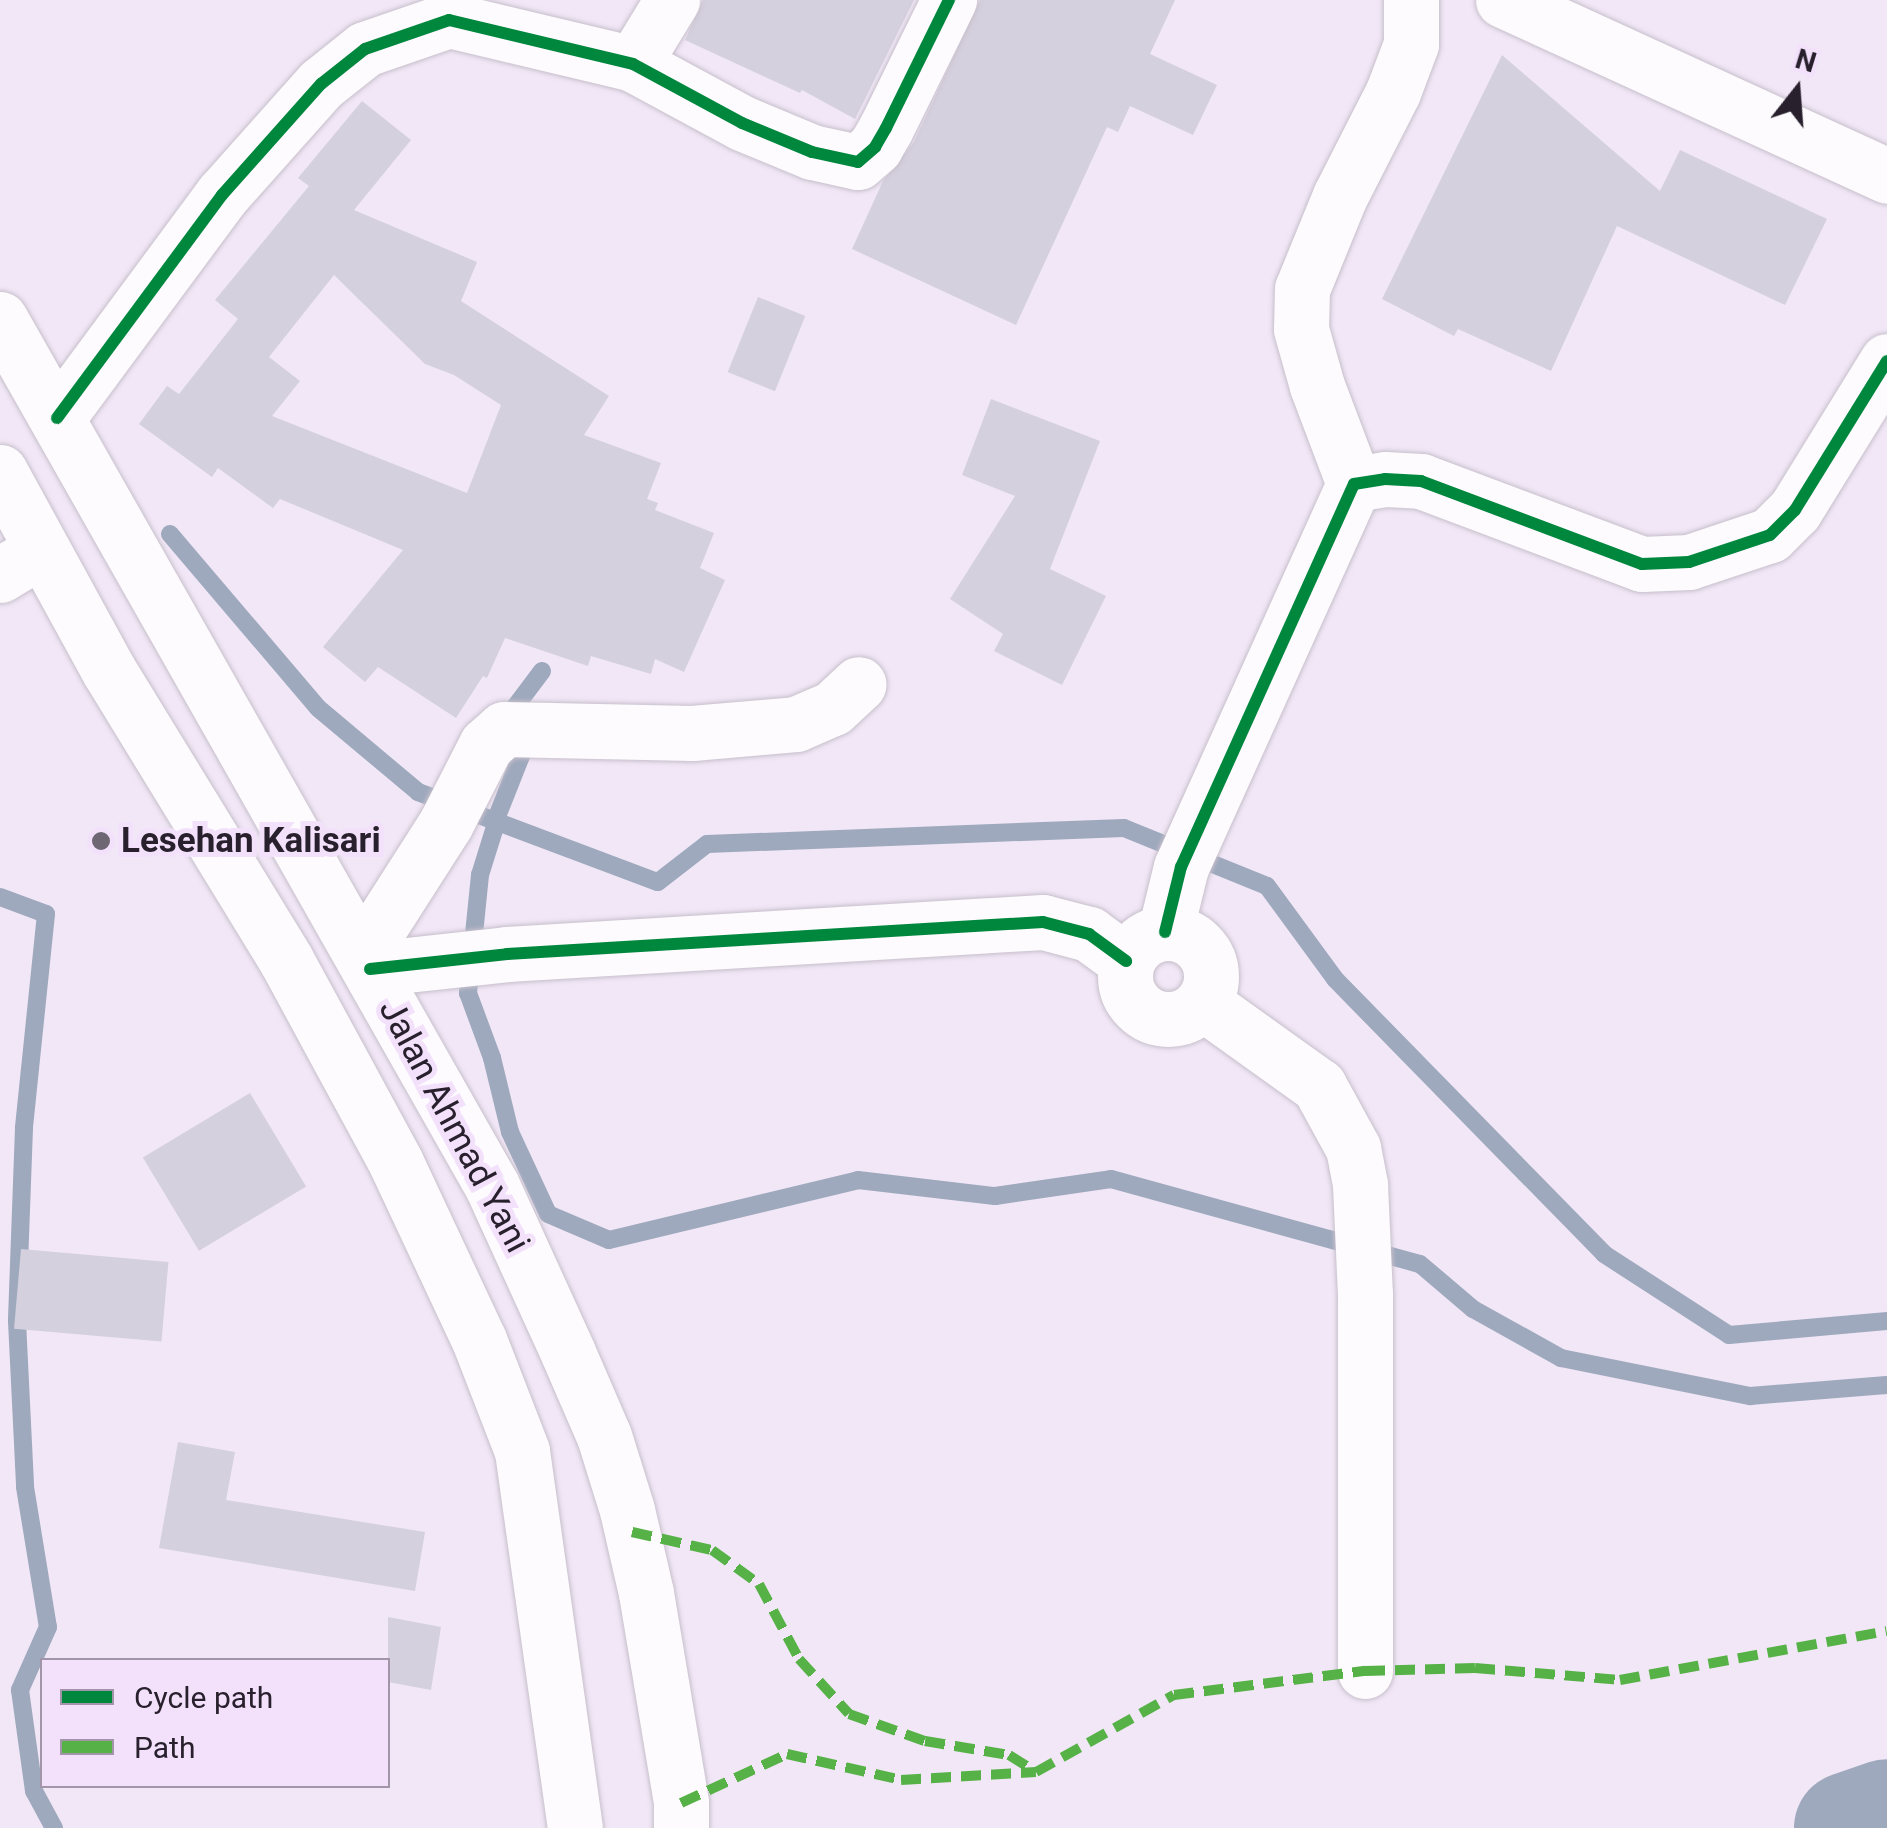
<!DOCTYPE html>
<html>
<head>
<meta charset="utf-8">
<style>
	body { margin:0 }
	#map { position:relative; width:1887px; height:1828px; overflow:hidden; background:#f1e7f6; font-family:Roboto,sans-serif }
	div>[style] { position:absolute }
	.stream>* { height:18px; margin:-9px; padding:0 9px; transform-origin:9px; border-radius:9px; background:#9ea9bd }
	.river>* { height:112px; margin:-56px; padding:0 56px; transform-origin:56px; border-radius:56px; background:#9ea9bd }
	.building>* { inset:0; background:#d5d0dd; transform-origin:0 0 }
	.roads { filter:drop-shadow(0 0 2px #c7bfcb) drop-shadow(0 0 2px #c7bfcb) }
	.street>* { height:55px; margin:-27.5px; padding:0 27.5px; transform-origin:27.5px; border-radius:27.5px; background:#fdfbfe }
	.street>.ring { margin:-27.5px; padding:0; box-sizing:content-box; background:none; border:55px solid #fdfbfe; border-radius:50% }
	.highway>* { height:55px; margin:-27.5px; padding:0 27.5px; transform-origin:27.5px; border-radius:27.5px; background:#fdfbfe }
	.quiet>* { height:10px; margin-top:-5px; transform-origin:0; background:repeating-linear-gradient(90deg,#56b146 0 20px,transparent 0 30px) }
	.cycleway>* { height:12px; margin:-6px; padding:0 6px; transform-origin:6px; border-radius:6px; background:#00873e }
	.dots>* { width:28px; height:28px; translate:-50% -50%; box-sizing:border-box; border:5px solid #f3e1fc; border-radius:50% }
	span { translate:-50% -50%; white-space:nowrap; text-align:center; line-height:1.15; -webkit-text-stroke:10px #f3e1fc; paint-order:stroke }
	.poi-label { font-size:35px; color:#28202c; font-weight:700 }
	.left { translate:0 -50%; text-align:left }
	.street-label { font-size:35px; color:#28202c }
	.legend { position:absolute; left:40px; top:1658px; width:350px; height:130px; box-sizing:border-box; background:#f3e1fc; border:2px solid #a294a9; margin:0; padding:12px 18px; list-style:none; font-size:30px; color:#28202c }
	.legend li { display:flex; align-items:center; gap:20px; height:50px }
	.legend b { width:50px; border:2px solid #a294a9 }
	.north { position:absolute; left:1747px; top:40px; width:100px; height:100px; -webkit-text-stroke:8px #f3e1fc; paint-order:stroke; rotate:17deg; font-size:28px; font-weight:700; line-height:40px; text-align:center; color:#28202c }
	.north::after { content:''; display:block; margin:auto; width:35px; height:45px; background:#28202c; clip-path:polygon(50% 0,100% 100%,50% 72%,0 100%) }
</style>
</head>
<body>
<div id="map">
	<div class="stream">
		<i style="left:170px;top:534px;width:228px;rotate:49.6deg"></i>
		<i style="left:318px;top:708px;width:131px;rotate:40deg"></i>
		<i style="left:418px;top:792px;width:256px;rotate:20.6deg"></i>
		<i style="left:658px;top:882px;width:62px;rotate:-37.8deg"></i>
		<i style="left:707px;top:844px;width:417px;rotate:-2.2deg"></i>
		<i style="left:1124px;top:828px;width:154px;rotate:22.1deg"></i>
		<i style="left:1267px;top:886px;width:115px;rotate:53.8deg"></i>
		<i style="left:1335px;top:979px;width:385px;rotate:45.6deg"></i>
		<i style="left:1604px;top:1254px;width:149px;rotate:32.9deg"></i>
		<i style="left:1729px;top:1335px;width:159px;rotate:-5.1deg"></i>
		<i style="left:498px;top:814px;width:62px;rotate:-68.4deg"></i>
		<i style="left:521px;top:756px;width:49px;rotate:-97deg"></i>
		<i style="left:515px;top:707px;width:45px;rotate:-53.1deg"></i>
		<i style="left:494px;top:830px;width:47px;rotate:107.3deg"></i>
		<i style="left:480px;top:875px;width:119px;rotate:95.8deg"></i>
		<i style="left:468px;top:993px;width:69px;rotate:69.7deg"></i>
		<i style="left:492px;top:1058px;width:76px;rotate:76.3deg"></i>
		<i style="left:510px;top:1132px;width:90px;rotate:65.1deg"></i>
		<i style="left:548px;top:1214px;width:66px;rotate:23.1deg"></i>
		<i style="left:609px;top:1240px;width:256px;rotate:-13.5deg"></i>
		<i style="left:858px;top:1180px;width:138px;rotate:6.7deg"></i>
		<i style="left:995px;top:1196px;width:117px;rotate:-8.3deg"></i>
		<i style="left:1111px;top:1179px;width:320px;rotate:15.4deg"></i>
		<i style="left:1420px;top:1264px;width:70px;rotate:40.3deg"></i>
		<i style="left:1473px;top:1309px;width:101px;rotate:29.1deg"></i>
		<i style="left:1561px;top:1358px;width:193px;rotate:11.4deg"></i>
		<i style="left:1750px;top:1396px;width:137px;rotate:-4.6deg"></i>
		<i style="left:0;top:897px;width:49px;rotate:20.3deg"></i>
		<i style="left:46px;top:914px;width:215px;rotate:95.9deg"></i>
		<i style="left:24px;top:1128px;width:193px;rotate:92.1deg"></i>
		<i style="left:17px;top:1321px;width:166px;rotate:87.2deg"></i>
		<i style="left:25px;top:1487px;width:142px;rotate:80.7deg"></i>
		<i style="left:48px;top:1627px;width:69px;rotate:114deg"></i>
		<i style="left:20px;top:1690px;width:102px;rotate:82.1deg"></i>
		<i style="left:34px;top:1791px;width:42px;rotate:61.6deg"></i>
	</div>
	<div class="river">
		<i style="left:1850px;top:1828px;width:39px;rotate:-19deg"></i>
	</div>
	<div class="building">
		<i style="clip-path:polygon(703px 0,914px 0,855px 119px,802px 90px,800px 93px,685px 40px)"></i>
		<i style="clip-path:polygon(980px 0,1175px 0,1150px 54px,1217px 85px,1193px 135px,1130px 106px,1118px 132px,1107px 127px,1016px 325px,852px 249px,883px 181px,914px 142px)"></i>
		<i style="clip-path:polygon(1502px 55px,1660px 191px,1680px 150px,1827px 219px,1785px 305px,1617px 226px,1551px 371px,1458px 329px,1454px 336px,1382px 299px)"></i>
		<i style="clip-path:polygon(evenodd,362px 101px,411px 140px,354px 210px,477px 262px,461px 301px,609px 396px,584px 435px,661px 463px,647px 499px,658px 503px,655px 510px,714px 533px,700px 568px,725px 580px,684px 672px,655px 659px,651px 674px,591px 656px,588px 666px,505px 638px,487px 678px,483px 676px,456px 718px,378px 667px,365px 682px,323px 647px,403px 550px,280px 499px,273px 508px,218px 468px,212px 477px,139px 424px,167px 386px,179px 394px,238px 319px,215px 300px,309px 186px,298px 178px,362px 101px,334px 275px,425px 364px,454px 375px,501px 405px,467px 493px,272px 416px,300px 381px,269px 357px,334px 275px)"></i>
		<i style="left:758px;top:297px;width:51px;height:81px;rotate:22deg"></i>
		<i style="clip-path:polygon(991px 399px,1100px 441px,1050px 569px,1106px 596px,1062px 685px,994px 651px,1003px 634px,950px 599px,1015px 496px,962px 475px)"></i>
		<i style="left:250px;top:1093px;width:109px;height:125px;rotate:59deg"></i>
		<i style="left:21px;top:1249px;width:148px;height:80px;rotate:5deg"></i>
		<i style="clip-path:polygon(178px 1442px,235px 1452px,226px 1500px,425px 1532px,415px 1591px,159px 1548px)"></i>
		<i style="clip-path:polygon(388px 1617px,441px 1627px,431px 1690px,388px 1682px)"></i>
	</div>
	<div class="roads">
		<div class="street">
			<i style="left:1503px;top:0;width:422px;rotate:24.6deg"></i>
			<i style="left:633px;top:64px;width:75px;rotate:-58.6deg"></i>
			<i style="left:57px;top:418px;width:277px;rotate:-53.5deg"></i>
			<i style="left:222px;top:195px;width:149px;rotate:-48.3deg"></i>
			<i style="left:321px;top:84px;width:56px;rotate:-38.5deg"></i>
			<i style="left:365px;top:49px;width:89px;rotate:-19deg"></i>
			<i style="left:449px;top:20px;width:189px;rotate:13.4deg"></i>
			<i style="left:633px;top:64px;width:124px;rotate:28.4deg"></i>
			<i style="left:742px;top:123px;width:76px;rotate:22.5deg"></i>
			<i style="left:812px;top:152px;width:47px;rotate:12.3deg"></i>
			<i style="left:858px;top:162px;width:23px;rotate:-41deg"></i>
			<i style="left:875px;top:147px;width:22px;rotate:-60deg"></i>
			<i style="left:886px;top:128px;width:143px;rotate:-63.8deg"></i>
			<i style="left:1354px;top:484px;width:105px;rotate:-110.7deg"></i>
			<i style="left:1317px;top:386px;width:59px;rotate:-105.7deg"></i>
			<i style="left:1301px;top:329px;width:40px;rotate:-88.6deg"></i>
			<i style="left:1302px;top:289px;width:100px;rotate:-67.8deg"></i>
			<i style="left:1340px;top:196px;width:117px;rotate:-63deg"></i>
			<i style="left:1393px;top:92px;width:51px;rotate:-69.4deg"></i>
			<i style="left:1411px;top:44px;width:44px;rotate:-90deg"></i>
			<i style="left:0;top:575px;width:48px;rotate:-31.4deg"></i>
			<i style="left:1165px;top:932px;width:67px;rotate:-76.2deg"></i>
			<i style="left:1181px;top:867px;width:420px;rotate:-65.7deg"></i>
			<i style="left:1354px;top:484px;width:31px;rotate:-9deg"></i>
			<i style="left:1385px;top:479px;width:36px;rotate:3deg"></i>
			<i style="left:1421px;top:481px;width:236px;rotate:20.6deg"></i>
			<i style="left:1642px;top:564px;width:47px;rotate:-2.4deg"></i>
			<i style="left:1689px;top:562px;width:85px;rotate:-18.4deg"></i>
			<i style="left:1770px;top:535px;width:35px;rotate:-45deg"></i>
			<i style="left:1795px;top:510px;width:175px;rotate:-58.3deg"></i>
			<i class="ring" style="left:1125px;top:933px;width:31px;height:31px"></i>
			<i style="left:363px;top:953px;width:154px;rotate:-57.4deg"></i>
			<i style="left:446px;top:823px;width:88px;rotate:-62.9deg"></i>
			<i style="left:486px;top:745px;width:24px;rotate:-42deg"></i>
			<i style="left:504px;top:729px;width:188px;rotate:1.2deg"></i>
			<i style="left:692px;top:733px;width:104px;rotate:-4.9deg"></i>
			<i style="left:796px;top:724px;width:40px;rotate:-23.4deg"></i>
			<i style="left:833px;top:708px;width:35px;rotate:-43deg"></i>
			<i style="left:370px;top:969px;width:138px;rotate:-6.2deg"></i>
			<i style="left:507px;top:954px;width:537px;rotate:-3.42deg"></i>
			<i style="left:1043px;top:922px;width:48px;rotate:14.6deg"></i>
			<i style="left:1089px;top:934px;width:46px;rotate:36.1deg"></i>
			<i style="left:1203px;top:1003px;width:143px;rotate:35.6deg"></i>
			<i style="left:1319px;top:1086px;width:71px;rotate:61.3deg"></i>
			<i style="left:1353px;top:1148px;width:38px;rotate:79deg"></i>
			<i style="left:1360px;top:1185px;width:109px;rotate:87.4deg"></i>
			<i style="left:1365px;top:1294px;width:377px;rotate:90deg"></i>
		</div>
		<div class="highway">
			<i style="left:0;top:319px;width:997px;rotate:60.43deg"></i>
			<i style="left:492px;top:1186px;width:183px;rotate:65.5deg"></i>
			<i style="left:568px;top:1353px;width:90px;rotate:66.6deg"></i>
			<i style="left:604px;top:1436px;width:77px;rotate:72.7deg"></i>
			<i style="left:627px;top:1510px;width:85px;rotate:77.1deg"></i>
			<i style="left:646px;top:1593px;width:213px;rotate:80.5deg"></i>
			<i style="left:681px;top:1803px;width:25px;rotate:90deg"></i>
			<i style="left:0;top:472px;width:227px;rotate:61.3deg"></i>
			<i style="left:109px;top:671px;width:339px;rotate:58.5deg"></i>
			<i style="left:286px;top:960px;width:231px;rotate:61.5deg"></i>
			<i style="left:396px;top:1163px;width:195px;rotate:64.9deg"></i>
			<i style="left:479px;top:1340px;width:119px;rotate:68.8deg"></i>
			<i style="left:522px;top:1451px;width:381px;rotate:82deg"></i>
		</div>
	</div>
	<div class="quiet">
		<i style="left:632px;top:1532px;width:82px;rotate:12.7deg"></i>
		<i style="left:712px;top:1550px;width:58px;rotate:35.9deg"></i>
		<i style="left:759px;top:1584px;width:85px;rotate:61.9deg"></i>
		<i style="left:799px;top:1659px;width:74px;rotate:47.7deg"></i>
		<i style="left:849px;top:1714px;width:81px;rotate:19.6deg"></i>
		<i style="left:925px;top:1741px;width:85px;rotate:9.5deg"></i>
		<i style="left:1009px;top:1755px;width:32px;rotate:32deg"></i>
		<i style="left:681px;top:1803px;width:117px;rotate:-24.8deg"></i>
		<i style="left:787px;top:1754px;width:117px;rotate:12.8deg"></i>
		<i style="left:901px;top:1780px;width:135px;rotate:-3.4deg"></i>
		<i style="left:1036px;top:1772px;width:158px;rotate:-29.2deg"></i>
		<i style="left:1174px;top:1695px;width:193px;rotate:-7.2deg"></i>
		<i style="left:1365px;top:1671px;width:110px;rotate:-1.6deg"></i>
		<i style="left:1475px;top:1668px;width:145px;rotate:4.7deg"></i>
		<i style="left:1620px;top:1680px;width:271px;rotate:-10.4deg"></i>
	</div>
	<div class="cycleway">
		<i style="left:57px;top:418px;width:277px;rotate:-53.5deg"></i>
		<i style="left:222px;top:195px;width:149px;rotate:-48.3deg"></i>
		<i style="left:321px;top:84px;width:56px;rotate:-38.5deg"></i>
		<i style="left:365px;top:49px;width:89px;rotate:-19deg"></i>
		<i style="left:449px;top:20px;width:189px;rotate:13.4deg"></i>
		<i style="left:633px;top:64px;width:124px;rotate:28.4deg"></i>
		<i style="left:742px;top:123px;width:76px;rotate:22.5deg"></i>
		<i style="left:812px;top:152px;width:47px;rotate:12.3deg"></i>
		<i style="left:858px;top:162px;width:23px;rotate:-41deg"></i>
		<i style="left:875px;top:147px;width:22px;rotate:-60deg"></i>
		<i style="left:886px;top:128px;width:143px;rotate:-63.8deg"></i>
		<i style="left:1165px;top:932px;width:67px;rotate:-76.2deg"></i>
		<i style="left:1181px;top:867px;width:420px;rotate:-65.7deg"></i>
		<i style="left:1354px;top:484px;width:31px;rotate:-9deg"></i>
		<i style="left:1385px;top:479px;width:36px;rotate:3deg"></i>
		<i style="left:1421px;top:481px;width:236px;rotate:20.6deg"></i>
		<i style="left:1642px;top:564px;width:47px;rotate:-2.4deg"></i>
		<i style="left:1689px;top:562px;width:85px;rotate:-18.4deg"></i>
		<i style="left:1770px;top:535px;width:35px;rotate:-45deg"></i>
		<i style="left:1795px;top:510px;width:175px;rotate:-58.3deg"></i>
		<i style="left:370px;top:969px;width:138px;rotate:-6.2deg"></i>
		<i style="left:507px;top:954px;width:537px;rotate:-3.42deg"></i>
		<i style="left:1043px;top:922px;width:48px;rotate:14.6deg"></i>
		<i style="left:1089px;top:934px;width:46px;rotate:36.1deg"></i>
	</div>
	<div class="dots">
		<i style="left:101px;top:841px;background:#6e6673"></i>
	</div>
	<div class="poi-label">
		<span class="left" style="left:121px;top:841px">Lesehan Kalisari</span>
	</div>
	<div class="street-label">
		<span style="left:454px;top:1126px;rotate:62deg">Jalan Ahmad Yani</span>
	</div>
	<ul class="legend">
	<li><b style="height:12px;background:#00873e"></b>Cycle path</li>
	<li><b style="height:12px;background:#56b146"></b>Path</li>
	</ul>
	<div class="north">N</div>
</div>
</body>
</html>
